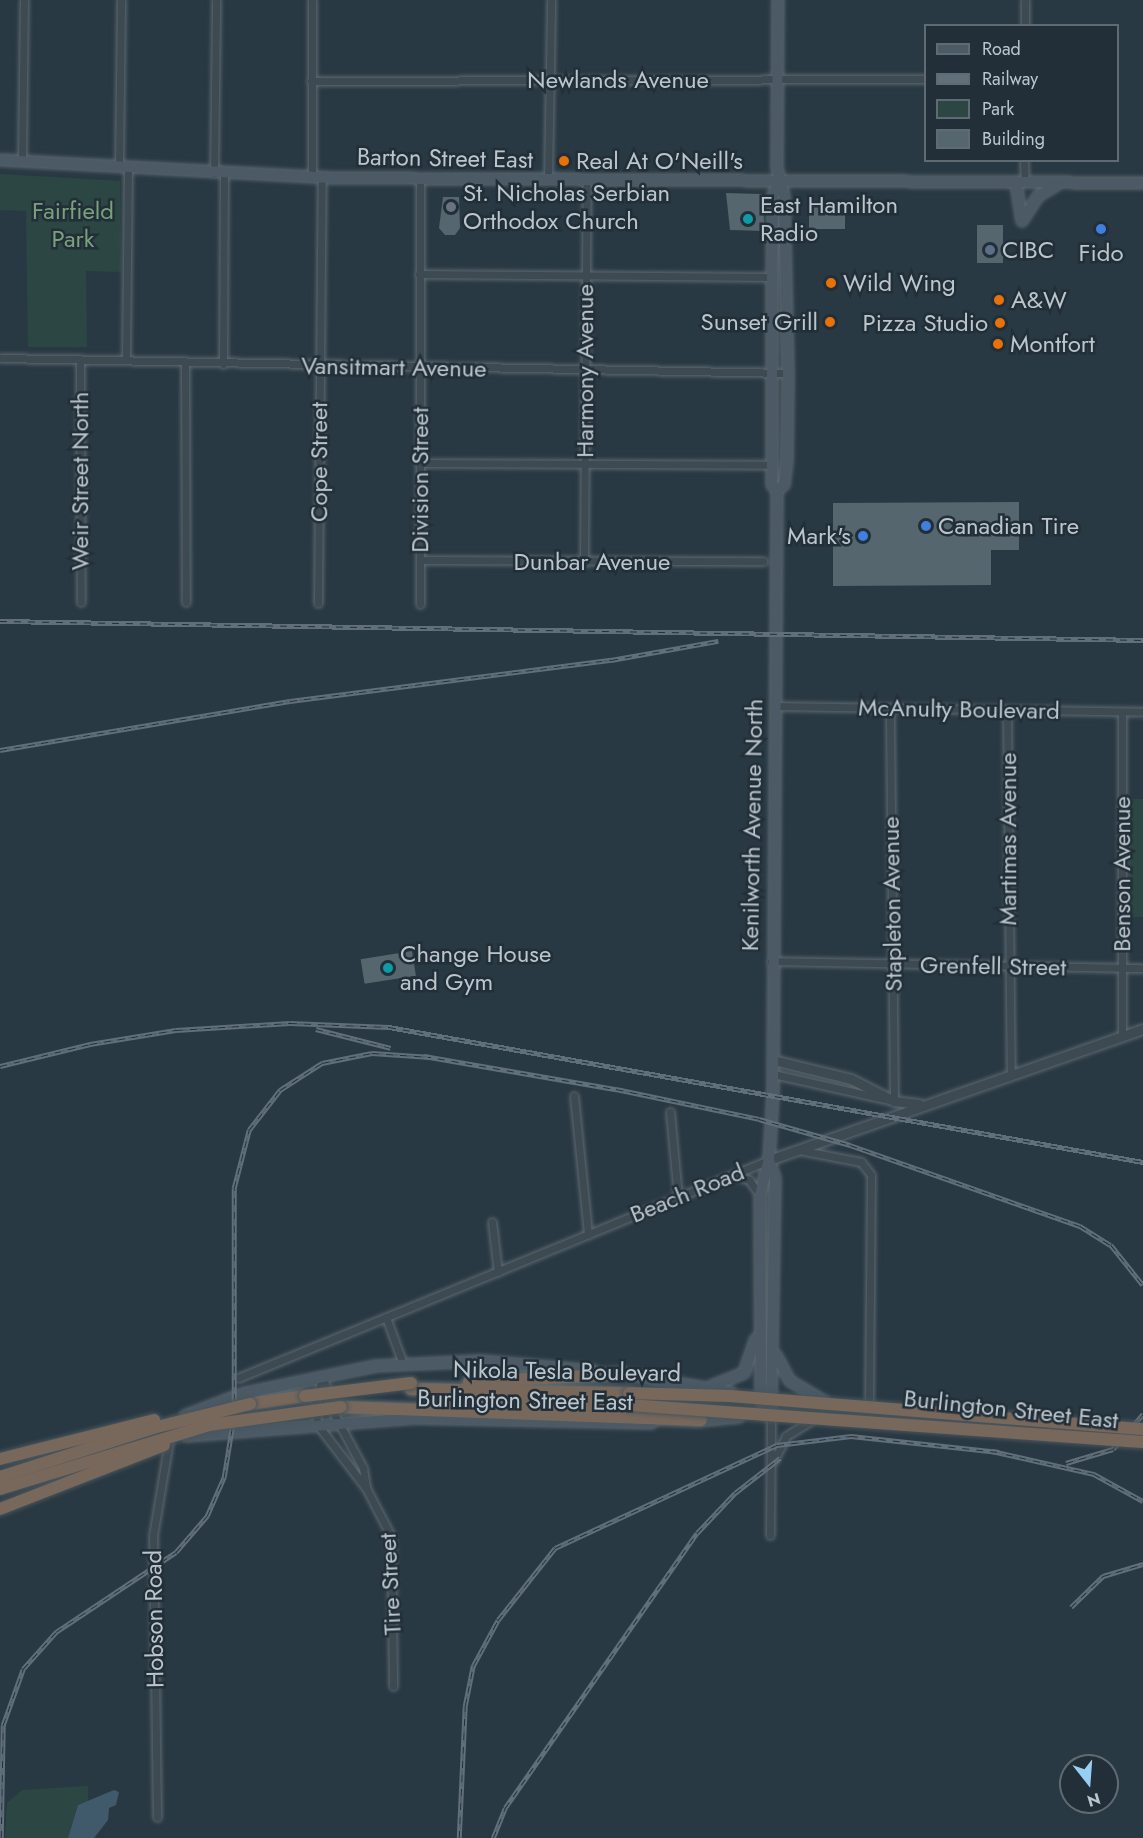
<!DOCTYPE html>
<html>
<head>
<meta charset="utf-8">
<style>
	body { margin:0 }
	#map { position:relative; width:1143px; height:1838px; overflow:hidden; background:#293943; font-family:Jost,sans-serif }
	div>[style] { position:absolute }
	.green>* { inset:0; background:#2c4643; transform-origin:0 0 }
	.water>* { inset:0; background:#405a6b }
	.building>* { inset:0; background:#55666f; transform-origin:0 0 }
	.roads { filter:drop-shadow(0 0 2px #5c6870) drop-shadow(0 0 2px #5c6870) }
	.minor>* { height:7px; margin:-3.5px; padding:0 3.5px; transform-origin:3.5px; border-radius:3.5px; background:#3d4a52 }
	.tertiary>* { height:9px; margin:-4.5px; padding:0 4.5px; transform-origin:4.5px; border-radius:4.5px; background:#3d4a52 }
	.secondary>* { height:10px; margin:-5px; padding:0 5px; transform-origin:5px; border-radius:5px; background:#4b5a65 }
	.motorway>* { height:12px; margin:-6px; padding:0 6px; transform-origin:6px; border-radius:6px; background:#78675b }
	.rail>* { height:4.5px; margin-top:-2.25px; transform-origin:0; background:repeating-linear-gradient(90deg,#222f38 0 7px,#606f79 0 14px); box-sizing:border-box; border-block:2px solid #606f79 }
	.bridges { filter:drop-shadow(0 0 2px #48555d) drop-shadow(0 0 2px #48555d) }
	.motorway-bridge>* { height:12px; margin:-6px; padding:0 6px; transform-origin:6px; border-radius:6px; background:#78675b }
	.dots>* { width:16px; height:16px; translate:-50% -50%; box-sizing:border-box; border:3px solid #222f38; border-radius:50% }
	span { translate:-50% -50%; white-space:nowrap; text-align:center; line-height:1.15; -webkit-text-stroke:5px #222f38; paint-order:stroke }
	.street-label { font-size:24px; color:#bbc5cc }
	.poi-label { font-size:24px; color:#bbc5cc }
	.left { translate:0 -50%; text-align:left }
	.right { translate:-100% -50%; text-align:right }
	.park-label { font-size:24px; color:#7aa17b }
	.legend { position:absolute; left:924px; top:24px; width:195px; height:138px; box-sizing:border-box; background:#222f38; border:2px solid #5f6b73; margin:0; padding:8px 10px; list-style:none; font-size:18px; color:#bbc5cc }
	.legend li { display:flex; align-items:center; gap:12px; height:30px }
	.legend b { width:30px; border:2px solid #5f6b73 }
	.north { position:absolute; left:1059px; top:1754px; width:60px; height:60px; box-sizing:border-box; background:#222f38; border:2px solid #5f6b73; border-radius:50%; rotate:163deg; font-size:16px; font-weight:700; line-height:24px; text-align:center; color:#bbc5cc }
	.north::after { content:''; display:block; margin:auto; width:21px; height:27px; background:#98cef3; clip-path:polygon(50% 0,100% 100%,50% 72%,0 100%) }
</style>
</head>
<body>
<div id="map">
	<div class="green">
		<i style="clip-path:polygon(0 174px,120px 181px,121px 272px,86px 271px,87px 347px,28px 347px,26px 211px,0 210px)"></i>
		<i style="left:1129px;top:799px;width:14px;height:118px"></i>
		<i style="clip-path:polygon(88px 1786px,88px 1801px,78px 1805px,68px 1838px,5px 1838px,7px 1803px,22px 1790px)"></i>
	</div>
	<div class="water">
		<i style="clip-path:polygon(114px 1790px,119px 1792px,116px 1805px,109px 1808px,108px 1820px,94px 1838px,68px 1838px,78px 1805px)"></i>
	</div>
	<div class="building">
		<i style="clip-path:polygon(726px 193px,762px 194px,765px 231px,730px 230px)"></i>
		<i style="clip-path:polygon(443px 197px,459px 197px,460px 228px,455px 235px,445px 235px,439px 228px)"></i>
		<i style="left:809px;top:205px;width:36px;height:24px"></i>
		<i style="left:977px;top:225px;width:26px;height:38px"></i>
		<i style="clip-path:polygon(1019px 502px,1019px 550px,991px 550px,991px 585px,833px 586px,833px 503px)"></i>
		<i style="left:412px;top:951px;width:25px;height:52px;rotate:81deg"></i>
	</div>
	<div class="roads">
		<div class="minor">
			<i style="left:312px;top:0;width:177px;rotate:90deg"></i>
			<i style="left:1025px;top:26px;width:26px;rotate:-90deg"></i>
			<i style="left:311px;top:81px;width:615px;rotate:-0.19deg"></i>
			<i style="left:1024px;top:160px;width:23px;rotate:88deg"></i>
			<i style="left:22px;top:161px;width:161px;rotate:-89.3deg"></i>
			<i style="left:119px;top:167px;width:167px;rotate:-89.3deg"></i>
			<i style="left:214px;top:173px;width:173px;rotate:-89.3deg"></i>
			<i style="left:548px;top:180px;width:180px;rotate:-89deg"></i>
			<i style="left:419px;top:274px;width:353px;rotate:0.5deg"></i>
			<i style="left:0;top:358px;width:788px;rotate:1.09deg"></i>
			<i style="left:126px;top:358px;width:191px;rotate:-89.4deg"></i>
			<i style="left:80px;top:359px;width:243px;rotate:89.8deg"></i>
			<i style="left:185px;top:361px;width:241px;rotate:89.8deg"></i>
			<i style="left:223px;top:364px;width:190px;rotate:-89.7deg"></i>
			<i style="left:419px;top:463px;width:353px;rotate:0.3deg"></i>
			<i style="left:420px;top:560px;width:343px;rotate:0.2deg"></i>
			<i style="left:584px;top:563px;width:383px;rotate:-89.6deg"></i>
			<i style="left:318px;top:603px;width:425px;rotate:-89.5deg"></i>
			<i style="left:420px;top:604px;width:427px;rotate:-90deg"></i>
			<i style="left:775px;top:706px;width:368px;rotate:0.9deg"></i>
			<i style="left:1007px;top:711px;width:364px;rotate:89.4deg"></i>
			<i style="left:771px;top:961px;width:372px;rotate:1.1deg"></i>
			<i style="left:1122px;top:1036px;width:324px;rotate:-90deg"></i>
			<i style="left:773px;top:1074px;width:124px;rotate:12.6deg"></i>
			<i style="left:894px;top:1101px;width:393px;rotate:-90.6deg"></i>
			<i style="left:574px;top:1096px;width:139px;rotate:84.2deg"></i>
			<i style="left:670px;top:1112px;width:84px;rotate:84.6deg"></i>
			<i style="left:799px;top:1150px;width:63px;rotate:11deg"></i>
			<i style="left:861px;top:1162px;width:16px;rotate:52deg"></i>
			<i style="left:871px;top:1175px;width:233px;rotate:90.5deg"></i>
			<i style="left:733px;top:1175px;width:17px;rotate:17deg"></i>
			<i style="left:749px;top:1180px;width:19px;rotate:54deg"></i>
			<i style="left:492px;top:1222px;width:50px;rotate:83.2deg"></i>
			<i style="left:386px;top:1317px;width:50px;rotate:70.1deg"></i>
			<i style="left:323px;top:1377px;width:24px;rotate:109deg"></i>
			<i style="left:315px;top:1400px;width:24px;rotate:85deg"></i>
			<i style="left:317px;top:1424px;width:81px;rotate:52.6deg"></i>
			<i style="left:366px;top:1488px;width:54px;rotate:62.5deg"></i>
			<i style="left:391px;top:1536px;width:150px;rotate:89.2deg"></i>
			<i style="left:323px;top:1377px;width:36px;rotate:74deg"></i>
			<i style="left:333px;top:1412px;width:64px;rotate:61.8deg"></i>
			<i style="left:363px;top:1468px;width:20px;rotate:81deg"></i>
			<i style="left:238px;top:1378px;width:574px;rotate:-22.32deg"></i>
			<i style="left:773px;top:1462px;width:29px;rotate:-63deg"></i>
			<i style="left:786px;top:1436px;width:28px;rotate:-32deg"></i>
			<i style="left:770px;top:1535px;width:120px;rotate:-89.5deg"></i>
			<i style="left:157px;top:1817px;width:281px;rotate:-90.8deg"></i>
			<i style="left:153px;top:1536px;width:116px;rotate:-80.5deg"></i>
		</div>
		<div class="tertiary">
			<i style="left:773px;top:1060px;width:80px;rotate:13.7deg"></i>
			<i style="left:851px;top:1079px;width:48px;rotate:27.1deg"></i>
			<i style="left:894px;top:1101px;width:25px;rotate:7deg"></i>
			<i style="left:769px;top:1160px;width:396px;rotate:-19.3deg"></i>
		</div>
		<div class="secondary">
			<i style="left:0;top:160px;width:333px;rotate:3.1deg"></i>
			<i style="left:333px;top:178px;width:810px;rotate:0.35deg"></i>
			<i style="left:1016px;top:183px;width:38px;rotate:81deg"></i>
			<i style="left:1022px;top:221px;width:30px;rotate:-57deg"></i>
			<i style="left:1038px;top:196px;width:21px;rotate:-31deg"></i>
			<i style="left:777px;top:490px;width:9px;rotate:-36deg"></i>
			<i style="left:784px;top:485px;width:24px;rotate:-83deg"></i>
			<i style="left:787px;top:461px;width:88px;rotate:-89.3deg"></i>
			<i style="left:788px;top:373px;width:177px;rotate:-91.3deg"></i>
			<i style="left:784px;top:196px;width:30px;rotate:-104deg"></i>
			<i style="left:777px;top:167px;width:167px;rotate:-89.7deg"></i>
			<i style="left:769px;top:1160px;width:19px;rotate:72deg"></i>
			<i style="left:775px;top:1178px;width:237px;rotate:91deg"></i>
			<i style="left:776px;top:1355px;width:30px;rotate:62deg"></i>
			<i style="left:790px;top:1381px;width:41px;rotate:31deg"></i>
			<i style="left:616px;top:1373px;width:116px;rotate:9.5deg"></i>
			<i style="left:712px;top:1386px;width:35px;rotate:-22deg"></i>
			<i style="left:744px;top:1373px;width:36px;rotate:-71deg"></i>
			<i style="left:766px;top:1415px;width:19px;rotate:-106deg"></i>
			<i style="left:761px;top:1397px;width:202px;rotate:-90.3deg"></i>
			<i style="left:760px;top:1195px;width:36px;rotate:-76deg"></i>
			<i style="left:769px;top:1160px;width:65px;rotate:-86.5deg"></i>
			<i style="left:773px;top:1095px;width:605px;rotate:-89.62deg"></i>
			<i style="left:777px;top:490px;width:7px;rotate:-135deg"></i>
			<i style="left:772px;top:485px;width:208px;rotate:-90deg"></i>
			<i style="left:772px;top:277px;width:81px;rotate:-89.3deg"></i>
			<i style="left:773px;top:196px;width:15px;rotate:-70deg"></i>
			<i style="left:185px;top:1416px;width:61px;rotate:-21.1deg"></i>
			<i style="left:242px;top:1394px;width:137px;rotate:-11.8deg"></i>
			<i style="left:376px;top:1366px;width:105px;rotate:-2.7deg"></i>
			<i style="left:481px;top:1361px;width:113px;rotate:5.1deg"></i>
			<i style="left:695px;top:1421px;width:44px;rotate:-5.2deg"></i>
			<i style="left:186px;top:1436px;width:230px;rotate:-4.5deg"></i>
			<i style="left:415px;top:1418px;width:237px;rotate:1.2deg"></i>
		</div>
		<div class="motorway">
			<i style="left:469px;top:1382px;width:154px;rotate:-3deg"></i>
			<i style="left:411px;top:1389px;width:218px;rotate:1.1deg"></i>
			<i style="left:438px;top:1401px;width:191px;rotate:1.2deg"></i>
			<i style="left:250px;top:1404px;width:56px;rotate:-8.3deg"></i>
			<i style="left:341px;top:1407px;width:360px;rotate:2.1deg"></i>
		</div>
	</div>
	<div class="rail">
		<i style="left:0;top:621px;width:1143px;rotate:0.95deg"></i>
		<i style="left:0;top:750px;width:294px;rotate:-9.6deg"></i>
		<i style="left:290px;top:701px;width:324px;rotate:-7.3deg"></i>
		<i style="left:611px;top:660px;width:109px;rotate:-10.1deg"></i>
		<i style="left:316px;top:1029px;width:77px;rotate:14.2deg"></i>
		<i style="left:424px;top:1056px;width:195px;rotate:9.8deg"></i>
		<i style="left:616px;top:1089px;width:146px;rotate:11.8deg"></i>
		<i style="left:759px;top:1119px;width:95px;rotate:15.9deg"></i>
		<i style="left:850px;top:1145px;width:244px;rotate:19.4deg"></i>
		<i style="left:1080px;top:1226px;width:36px;rotate:32deg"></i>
		<i style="left:1111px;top:1245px;width:51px;rotate:51.3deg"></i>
		<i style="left:0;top:1066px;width:93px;rotate:-13.7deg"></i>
		<i style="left:90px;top:1044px;width:87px;rotate:-9.2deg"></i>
		<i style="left:176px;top:1030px;width:114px;rotate:-3.5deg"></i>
		<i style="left:290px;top:1023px;width:99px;rotate:2.3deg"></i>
		<i style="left:389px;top:1027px;width:766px;rotate:10.15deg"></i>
		<i style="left:992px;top:1451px;width:105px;rotate:12.7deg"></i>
		<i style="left:1094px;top:1474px;width:56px;rotate:28.9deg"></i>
		<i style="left:1066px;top:1463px;width:49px;rotate:-16.6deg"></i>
		<i style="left:1113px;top:1449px;width:46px;rotate:-49.4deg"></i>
		<i style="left:1071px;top:1607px;width:45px;rotate:-44.1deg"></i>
		<i style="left:1103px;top:1576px;width:42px;rotate:-16.7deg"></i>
		<i style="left:1px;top:1838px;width:113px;rotate:-89deg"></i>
		<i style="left:3px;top:1725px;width:59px;rotate:-70.3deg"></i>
		<i style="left:23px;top:1669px;width:50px;rotate:-48.3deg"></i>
		<i style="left:56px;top:1632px;width:144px;rotate:-33.7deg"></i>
		<i style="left:176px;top:1552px;width:48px;rotate:-49.3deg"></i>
		<i style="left:207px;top:1516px;width:43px;rotate:-66.4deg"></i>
		<i style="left:224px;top:1477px;width:63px;rotate:-80.8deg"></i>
		<i style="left:234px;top:1415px;width:227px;rotate:-90deg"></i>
		<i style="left:234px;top:1188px;width:60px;rotate:-75.5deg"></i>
		<i style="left:249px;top:1130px;width:51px;rotate:-52.2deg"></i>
		<i style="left:280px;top:1090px;width:50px;rotate:-32.7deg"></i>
		<i style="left:322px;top:1063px;width:51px;rotate:-11.3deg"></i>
		<i style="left:372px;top:1053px;width:59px;rotate:3.9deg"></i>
		<i style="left:459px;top:1838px;width:132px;rotate:-87.4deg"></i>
		<i style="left:465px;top:1706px;width:41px;rotate:-78.7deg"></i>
		<i style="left:473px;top:1666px;width:52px;rotate:-61.5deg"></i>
		<i style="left:498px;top:1620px;width:92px;rotate:-51.6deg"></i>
		<i style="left:555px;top:1548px;width:245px;rotate:-24.9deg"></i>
		<i style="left:777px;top:1445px;width:75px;rotate:-6.9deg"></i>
		<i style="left:851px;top:1436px;width:149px;rotate:6.2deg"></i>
		<i style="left:493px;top:1838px;width:32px;rotate:-68deg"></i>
		<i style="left:505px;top:1808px;width:335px;rotate:-55.1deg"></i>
		<i style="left:697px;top:1533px;width:55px;rotate:-46.5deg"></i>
		<i style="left:735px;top:1493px;width:57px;rotate:-37.9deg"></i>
	</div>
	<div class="bridges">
		<div class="motorway-bridge">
			<i style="left:629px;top:1393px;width:101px;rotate:1.7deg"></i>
			<i style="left:730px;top:1396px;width:414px;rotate:4.6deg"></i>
			<i style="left:305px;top:1396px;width:107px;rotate:-7deg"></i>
			<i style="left:629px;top:1405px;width:515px;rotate:4.12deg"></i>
			<i style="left:0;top:1459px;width:159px;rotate:-14.2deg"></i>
			<i style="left:0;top:1477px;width:165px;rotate:-17.7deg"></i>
			<i style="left:157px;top:1427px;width:96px;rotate:-13.9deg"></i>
			<i style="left:0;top:1489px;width:219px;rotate:-17deg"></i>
			<i style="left:209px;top:1425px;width:133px;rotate:-7.8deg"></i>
			<i style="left:0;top:1509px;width:176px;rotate:-21.3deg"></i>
		</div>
	</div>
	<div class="dots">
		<i style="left:564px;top:161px;background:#e8710a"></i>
		<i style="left:451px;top:207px;background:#6b7280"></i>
		<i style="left:748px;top:219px;background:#0f9aa8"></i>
		<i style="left:1101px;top:229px;background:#3f7fe0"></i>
		<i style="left:990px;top:250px;background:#5c6f8a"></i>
		<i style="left:831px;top:283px;background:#e8710a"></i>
		<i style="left:999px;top:300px;background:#e8710a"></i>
		<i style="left:830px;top:322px;background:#e8710a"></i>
		<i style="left:1000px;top:323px;background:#e8710a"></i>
		<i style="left:998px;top:344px;background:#e8710a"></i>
		<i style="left:926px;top:526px;background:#3f7fe0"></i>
		<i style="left:863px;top:536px;background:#3f7fe0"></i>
		<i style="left:388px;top:968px;background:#0f9aa8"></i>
	</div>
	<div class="street-label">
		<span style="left:618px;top:80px">Newlands Avenue</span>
		<span style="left:445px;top:158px;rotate:1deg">Barton Street East</span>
		<span style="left:394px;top:367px;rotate:1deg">Vansitmart Avenue</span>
		<span style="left:585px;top:371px;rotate:-90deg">Harmony Avenue</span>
		<span style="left:319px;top:462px;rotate:-90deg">Cope Street</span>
		<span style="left:420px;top:480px;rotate:-90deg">Division Street</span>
		<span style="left:80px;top:481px;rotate:-90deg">Weir Street North</span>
		<span style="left:592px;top:562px">Dunbar Avenue</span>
		<span style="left:959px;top:709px;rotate:1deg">McAnulty Boulevard</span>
		<span style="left:752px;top:825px;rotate:-89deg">Kenilworth Avenue North</span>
		<span style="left:1008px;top:839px;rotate:-90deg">Martimas Avenue</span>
		<span style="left:1122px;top:874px;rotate:-90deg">Benson Avenue</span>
		<span style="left:892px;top:904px;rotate:-91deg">Stapleton Avenue</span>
		<span style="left:993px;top:966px;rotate:1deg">Grenfell Street</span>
		<span style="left:687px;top:1193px;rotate:-22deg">Beach Road</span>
		<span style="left:567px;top:1371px;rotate:1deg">Nikola Tesla Boulevard</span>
		<span style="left:525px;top:1400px;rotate:1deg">Burlington Street East</span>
		<span style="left:1011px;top:1409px;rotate:6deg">Burlington Street East</span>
		<span style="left:390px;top:1584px;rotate:-93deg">Tire Street</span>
		<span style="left:154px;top:1619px;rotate:-91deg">Hobson Road</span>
	</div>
	<div class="poi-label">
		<span class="left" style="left:576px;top:161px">Real At O'Neill's</span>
		<span class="left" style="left:463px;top:207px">St. Nicholas Serbian<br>Orthodox Church</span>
		<span class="left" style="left:760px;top:219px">East Hamilton<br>Radio</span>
		<span class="left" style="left:1002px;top:250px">CIBC</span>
		<span style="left:1101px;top:253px">Fido</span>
		<span class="left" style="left:843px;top:283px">Wild Wing</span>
		<span class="left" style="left:1011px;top:300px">A&amp;W</span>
		<span class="right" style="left:818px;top:322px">Sunset Grill</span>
		<span class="right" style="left:988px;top:323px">Pizza Studio</span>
		<span class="left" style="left:1010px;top:344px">Montfort</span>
		<span class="left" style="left:938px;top:526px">Canadian Tire</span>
		<span class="right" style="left:851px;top:536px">Mark's</span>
		<span class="left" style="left:400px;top:968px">Change House<br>and Gym</span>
	</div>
	<div class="park-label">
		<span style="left:73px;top:225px">Fairfield<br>Park</span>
	</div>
	<ul class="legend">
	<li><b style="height:8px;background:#4b5a65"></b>Road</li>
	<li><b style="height:8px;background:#606f79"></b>Railway</li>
	<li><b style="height:16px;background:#2c4643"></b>Park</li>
	<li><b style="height:16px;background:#55666f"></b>Building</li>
	</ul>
	<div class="north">N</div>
</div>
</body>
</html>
